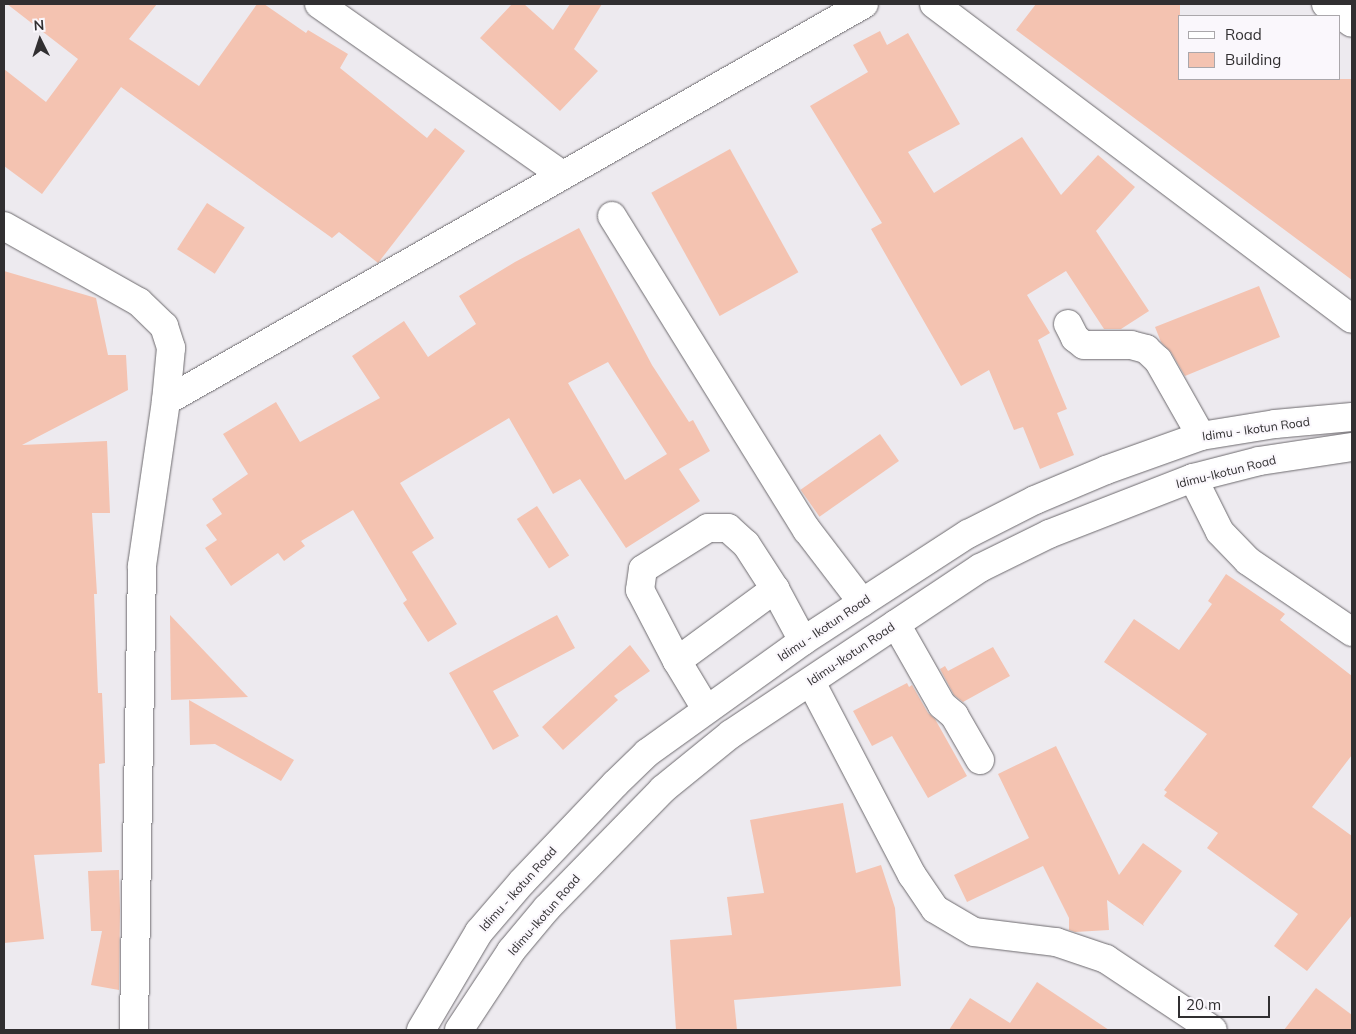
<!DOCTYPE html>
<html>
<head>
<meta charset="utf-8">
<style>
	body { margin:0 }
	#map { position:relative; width:1356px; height:1034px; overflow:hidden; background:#edeaef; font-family:Mulish,sans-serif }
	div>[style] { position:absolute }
	.building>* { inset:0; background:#f4c3b1; transform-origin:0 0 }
	.roads { filter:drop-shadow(0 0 1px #6d6a6e) drop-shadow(0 0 1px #6d6a6e) }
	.minor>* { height:28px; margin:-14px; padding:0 14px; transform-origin:14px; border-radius:14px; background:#fff }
	.major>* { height:28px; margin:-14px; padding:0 14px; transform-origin:14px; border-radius:14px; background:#fff }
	span { translate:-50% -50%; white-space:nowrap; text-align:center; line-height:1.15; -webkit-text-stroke:4px #faf7fc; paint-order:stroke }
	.street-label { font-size:12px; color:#312f31 }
	.frame { position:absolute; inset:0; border:5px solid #312f31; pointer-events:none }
	.legend { position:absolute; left:1178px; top:15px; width:162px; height:65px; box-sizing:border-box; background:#faf7fc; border:1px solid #aaa7ab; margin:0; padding:6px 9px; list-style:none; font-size:15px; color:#312f31 }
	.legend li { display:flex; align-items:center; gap:10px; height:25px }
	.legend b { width:25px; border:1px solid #aaa7ab }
	.north { position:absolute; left:15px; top:15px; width:50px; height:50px; -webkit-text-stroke:4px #faf7fc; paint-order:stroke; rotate:356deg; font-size:14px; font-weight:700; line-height:20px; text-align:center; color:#312f31 }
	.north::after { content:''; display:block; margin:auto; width:18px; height:22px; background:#312f31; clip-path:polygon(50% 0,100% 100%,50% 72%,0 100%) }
	.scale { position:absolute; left:1178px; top:996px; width:92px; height:22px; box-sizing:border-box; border:2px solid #312f31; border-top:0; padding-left:6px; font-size:15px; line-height:18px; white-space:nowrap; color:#312f31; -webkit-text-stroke:4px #faf7fc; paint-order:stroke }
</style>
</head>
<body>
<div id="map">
	<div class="building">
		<i style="clip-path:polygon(7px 4px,157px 4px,129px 39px,199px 86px,257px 4px,264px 4px,306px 33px,308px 30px,348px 54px,340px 68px,427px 138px,435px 128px,465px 151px,378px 263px,339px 232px,332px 238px,121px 87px,42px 194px,4px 166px,4px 69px,46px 102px,78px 59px)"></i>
		<i style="clip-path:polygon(512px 4px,524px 4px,553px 30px,570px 4px,602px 4px,574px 49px,598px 71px,560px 111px,480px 38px)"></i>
		<i style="clip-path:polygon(1036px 4px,1180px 4px,1180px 79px,1352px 79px,1352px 280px,1016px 30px)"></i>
		<i style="clip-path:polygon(880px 31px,887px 45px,908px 33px,960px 124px,908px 152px,934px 193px,1022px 137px,1061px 195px,1098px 155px,1135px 187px,1096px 231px,1149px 311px,1121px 329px,1104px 329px,1066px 271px,1027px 295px,1050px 333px,1038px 340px,1067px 409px,1057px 413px,1074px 455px,1040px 469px,1023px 427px,1014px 430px,989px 370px,961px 386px,871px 229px,882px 223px,810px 106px,868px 72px,853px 45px)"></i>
		<i style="left:730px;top:149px;width:141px;height:90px;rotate:61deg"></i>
		<i style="left:207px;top:203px;width:45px;height:55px;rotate:33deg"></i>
		<i style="clip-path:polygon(evenodd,579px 228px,652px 365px,689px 422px,693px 420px,710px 451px,679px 469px,700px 501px,626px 548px,580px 479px,553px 494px,509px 418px,400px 483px,434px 538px,412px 552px,457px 624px,428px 642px,403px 603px,407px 600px,353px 510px,301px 541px,305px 546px,284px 561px,278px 553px,231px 586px,205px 548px,217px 540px,206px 525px,222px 514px,212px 499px,248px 474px,223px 434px,276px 402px,300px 442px,380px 398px,352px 356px,404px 321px,428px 357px,476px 324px,459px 296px,515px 262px,579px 228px,608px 362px,667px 454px,625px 480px,568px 383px,608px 362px)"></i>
		<i style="clip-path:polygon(4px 271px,96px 298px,108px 355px,126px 355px,128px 390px,22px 445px,107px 441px,110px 513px,92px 513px,97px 594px,94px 594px,98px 693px,102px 693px,105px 763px,99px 764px,102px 852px,34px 855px,44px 939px,4px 943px)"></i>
		<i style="clip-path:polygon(1259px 286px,1280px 337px,1185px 376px,1171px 352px,1161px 342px,1155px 327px)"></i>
		<i style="left:880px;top:434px;width:33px;height:97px;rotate:55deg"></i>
		<i style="left:537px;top:506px;width:59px;height:24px;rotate:57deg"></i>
		<i style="clip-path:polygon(1226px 574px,1285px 614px,1280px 620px,1352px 676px,1352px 755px,1312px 807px,1352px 836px,1352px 915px,1307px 971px,1274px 946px,1298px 914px,1207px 848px,1218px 833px,1164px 796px,1167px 792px,1164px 790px,1207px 734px,1104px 662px,1134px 619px,1179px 650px,1212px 604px,1208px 601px)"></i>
		<i style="clip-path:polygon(170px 615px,248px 697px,171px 700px)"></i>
		<i style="clip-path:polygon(557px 615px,575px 648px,493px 691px,519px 736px,493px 750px,449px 673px)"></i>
		<i style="clip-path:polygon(630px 645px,650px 671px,614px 696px,618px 700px,563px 750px,542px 727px)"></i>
		<i style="clip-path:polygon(993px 647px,1010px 676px,963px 702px,954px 695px,940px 669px,945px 666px,948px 671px)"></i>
		<i style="clip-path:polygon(907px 683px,909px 687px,912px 685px,928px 713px,935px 719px,967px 776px,928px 798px,892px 736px,872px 746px,853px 711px)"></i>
		<i style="clip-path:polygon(189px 700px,294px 760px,281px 781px,215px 744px,190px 745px)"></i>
		<i style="clip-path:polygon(1056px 746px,1119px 875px,1143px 843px,1182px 871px,1143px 924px,1144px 926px,1107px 900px,1109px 930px,1075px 932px,1069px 930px,1069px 918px,1043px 866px,967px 902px,954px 875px,1029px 838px,998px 774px)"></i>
		<i style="clip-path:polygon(843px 803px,856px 873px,881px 865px,895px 908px,901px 986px,734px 1000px,737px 1030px,676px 1030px,670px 940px,732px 935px,727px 897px,764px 893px,750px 820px)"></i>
		<i style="clip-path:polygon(119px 870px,120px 910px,119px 990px,91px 985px,102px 931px,91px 931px,88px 871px)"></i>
		<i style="clip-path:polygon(1037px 982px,1109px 1030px,949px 1030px,970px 998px,1010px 1023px)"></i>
		<i style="clip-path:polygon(1316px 988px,1352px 1015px,1352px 1030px,1284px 1030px)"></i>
	</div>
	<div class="roads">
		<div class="minor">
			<i style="left:319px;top:4px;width:296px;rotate:35.1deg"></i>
			<i style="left:934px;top:4px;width:523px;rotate:37deg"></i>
			<i style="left:1326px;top:4px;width:32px;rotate:36deg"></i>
			<i style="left:612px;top:216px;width:370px;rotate:58.2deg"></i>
			<i style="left:807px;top:530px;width:91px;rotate:52.6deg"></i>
			<i style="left:4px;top:226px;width:155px;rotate:29.4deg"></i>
			<i style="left:139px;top:302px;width:35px;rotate:44deg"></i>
			<i style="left:164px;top:326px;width:23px;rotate:72deg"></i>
			<i style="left:171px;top:348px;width:53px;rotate:95.4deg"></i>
			<i style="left:166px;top:401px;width:167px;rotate:98.3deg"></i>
			<i style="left:142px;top:566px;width:464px;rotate:91deg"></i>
			<i style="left:1068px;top:324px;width:16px;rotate:63deg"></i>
			<i style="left:1075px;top:338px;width:11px;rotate:38deg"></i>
			<i style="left:1084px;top:345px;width:47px"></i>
			<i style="left:1131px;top:345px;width:16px;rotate:15deg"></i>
			<i style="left:1146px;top:349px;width:16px;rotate:43deg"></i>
			<i style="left:1158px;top:360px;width:87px;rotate:60.5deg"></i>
			<i style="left:166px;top:401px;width:803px;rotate:-29.63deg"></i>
			<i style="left:1193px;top:478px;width:60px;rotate:63.4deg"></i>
			<i style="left:1220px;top:532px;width:40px;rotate:46deg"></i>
			<i style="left:1248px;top:561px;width:126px;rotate:34.3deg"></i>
			<i style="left:896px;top:624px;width:93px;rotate:60.4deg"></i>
			<i style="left:942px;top:705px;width:16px;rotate:40deg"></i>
			<i style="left:954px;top:715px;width:52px;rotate:60deg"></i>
			<i style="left:677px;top:661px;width:122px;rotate:-36.3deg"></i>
			<i style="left:811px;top:682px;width:218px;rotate:62.4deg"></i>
			<i style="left:912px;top:875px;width:41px;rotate:55.9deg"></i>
			<i style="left:935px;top:909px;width:45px;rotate:30.5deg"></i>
			<i style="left:974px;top:932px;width:83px;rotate:7deg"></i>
			<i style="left:1056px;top:942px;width:53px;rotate:18.8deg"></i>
			<i style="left:1106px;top:959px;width:128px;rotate:33.6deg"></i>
			<i style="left:706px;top:709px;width:56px;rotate:-121.1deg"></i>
			<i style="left:677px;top:661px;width:80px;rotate:-117.5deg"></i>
			<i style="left:640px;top:590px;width:21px;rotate:-82deg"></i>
			<i style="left:643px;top:569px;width:77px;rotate:-32.2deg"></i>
			<i style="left:708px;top:528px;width:20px"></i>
			<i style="left:728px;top:528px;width:24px;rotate:42deg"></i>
			<i style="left:746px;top:544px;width:54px;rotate:57.2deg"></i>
			<i style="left:775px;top:589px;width:59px;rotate:61.7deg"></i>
		</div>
		<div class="major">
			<i style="left:421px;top:1030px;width:114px;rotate:-59.4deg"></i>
			<i style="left:479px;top:932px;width:66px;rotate:-49.3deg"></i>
			<i style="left:522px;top:882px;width:135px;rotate:-46.5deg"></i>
			<i style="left:615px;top:784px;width:45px;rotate:-44.1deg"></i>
			<i style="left:647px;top:753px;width:192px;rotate:-35.7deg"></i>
			<i style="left:803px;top:641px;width:197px;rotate:-33deg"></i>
			<i style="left:968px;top:534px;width:75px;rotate:-26.9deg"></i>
			<i style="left:1035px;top:500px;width:77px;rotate:-22.9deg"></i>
			<i style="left:1106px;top:470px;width:101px;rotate:-19.7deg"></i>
			<i style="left:1201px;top:436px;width:75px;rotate:-9.2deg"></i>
			<i style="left:1275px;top:424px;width:77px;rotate:-5.2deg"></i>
			<i style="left:459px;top:1030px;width:95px;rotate:-56.6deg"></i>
			<i style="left:511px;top:951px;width:56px;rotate:-50.1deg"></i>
			<i style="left:547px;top:908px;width:166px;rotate:-45.7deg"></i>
			<i style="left:663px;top:789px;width:87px;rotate:-39deg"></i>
			<i style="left:731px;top:734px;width:299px;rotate:-33.7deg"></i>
			<i style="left:980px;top:568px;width:77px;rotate:-26.2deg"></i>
			<i style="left:1049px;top:534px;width:155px;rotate:-21.3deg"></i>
			<i style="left:1193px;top:478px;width:68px;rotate:-14.4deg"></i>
			<i style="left:1259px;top:461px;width:94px;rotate:-8.6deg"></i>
		</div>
	</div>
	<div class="street-label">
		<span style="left:1256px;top:429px;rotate:-8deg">Idimu - Ikotun Road</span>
		<span style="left:1226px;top:472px;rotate:-14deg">Idimu-Ikotun Road</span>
		<span style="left:824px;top:628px;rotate:-34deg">Idimu - Ikotun Road</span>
		<span style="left:851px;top:654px;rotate:-34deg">Idimu-Ikotun Road</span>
		<span style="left:518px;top:889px;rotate:-48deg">Idimu - Ikotun Road</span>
		<span style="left:544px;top:915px;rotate:-49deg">Idimu-Ikotun Road</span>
	</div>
	<div class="frame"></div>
	<ul class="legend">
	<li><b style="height:6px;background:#fff"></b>Road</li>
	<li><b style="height:14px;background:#f4c3b1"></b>Building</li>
	</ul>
	<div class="north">N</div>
	<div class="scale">20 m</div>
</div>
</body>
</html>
